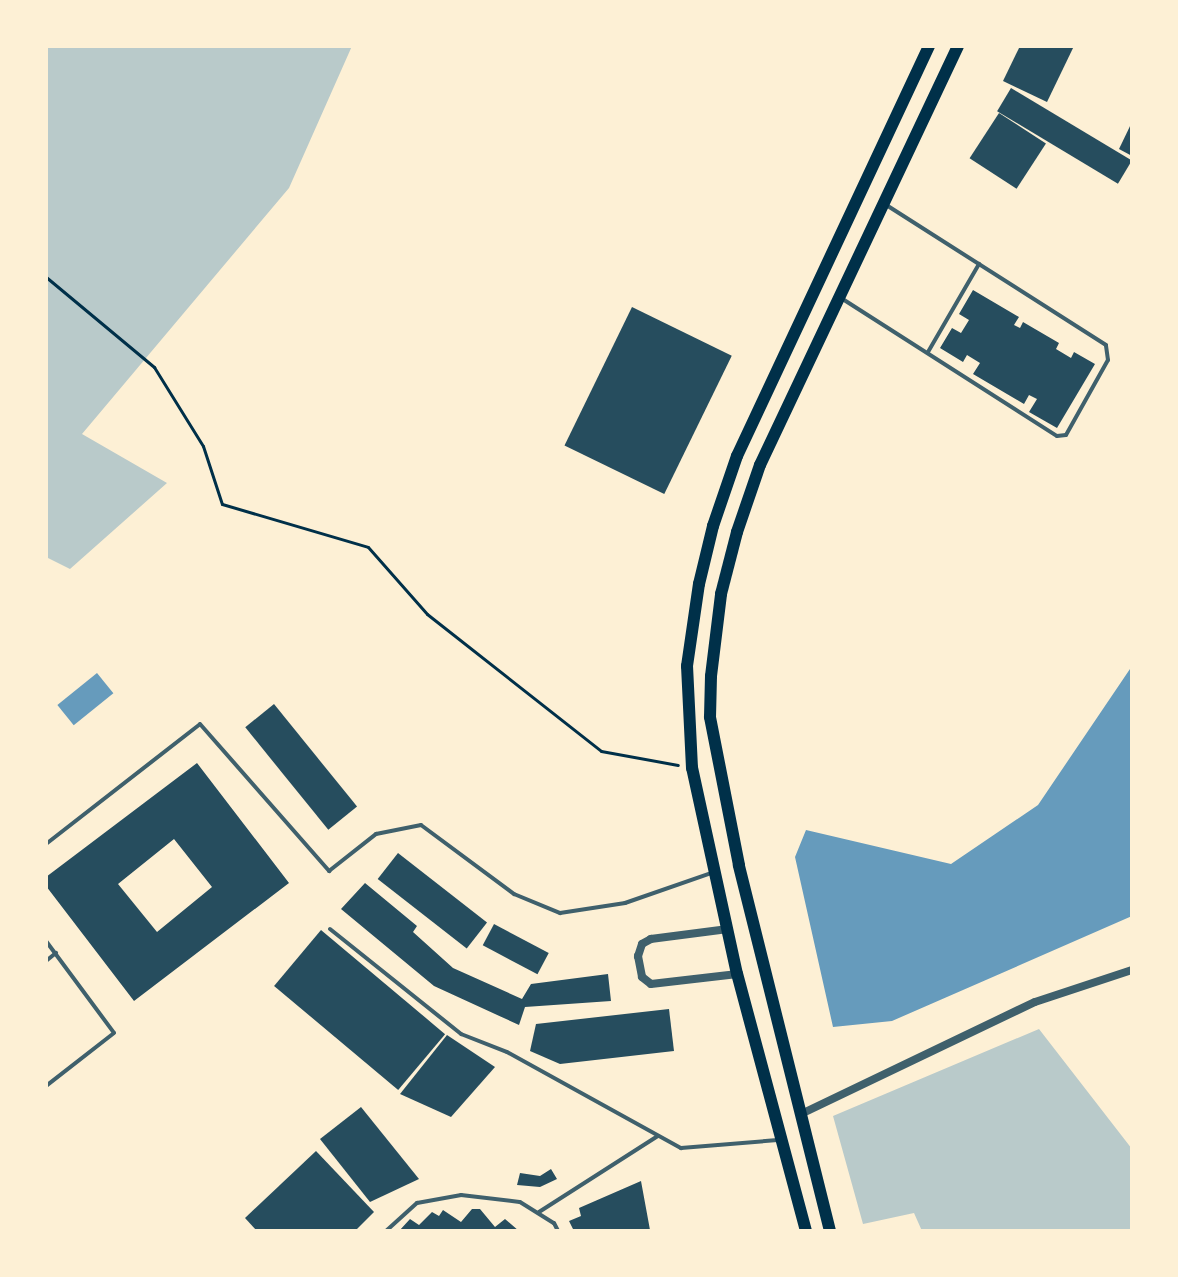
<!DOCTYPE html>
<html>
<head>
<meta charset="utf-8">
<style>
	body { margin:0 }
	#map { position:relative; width:1178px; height:1277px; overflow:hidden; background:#fdf0d5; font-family:"Work Sans",sans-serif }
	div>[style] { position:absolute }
	.green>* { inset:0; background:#b9caca }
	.water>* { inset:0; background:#669bbc; transform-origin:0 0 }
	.building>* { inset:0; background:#264d5e; transform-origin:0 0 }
	.path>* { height:3px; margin:-1.5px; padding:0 1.5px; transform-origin:1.5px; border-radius:1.5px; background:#003049 }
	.service>* { height:4px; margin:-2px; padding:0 2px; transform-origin:2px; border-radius:2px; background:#3f606c }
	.minor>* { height:8px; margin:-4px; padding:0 4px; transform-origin:4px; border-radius:4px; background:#3f606c }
	.primary>* { height:12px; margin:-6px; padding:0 6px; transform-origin:6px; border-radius:6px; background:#003049 }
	span { translate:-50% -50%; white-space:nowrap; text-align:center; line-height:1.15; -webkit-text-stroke:6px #fdf0d5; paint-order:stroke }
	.frame { position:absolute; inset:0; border:48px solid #fdf0d5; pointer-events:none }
</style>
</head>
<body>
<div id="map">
	<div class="green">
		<i style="clip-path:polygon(46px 46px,352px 46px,289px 188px,82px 434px,167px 483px,70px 569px,46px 557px)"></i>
		<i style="clip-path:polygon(1039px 1029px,1132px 1149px,1132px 1231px,922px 1231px,914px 1213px,863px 1224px,833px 1116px)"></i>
	</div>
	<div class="water">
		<i style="clip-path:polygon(1132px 666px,1132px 916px,892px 1021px,833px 1027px,795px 857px,806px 830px,951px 864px,1038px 805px)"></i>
		<i style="left:97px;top:673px;width:26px;height:51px;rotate:51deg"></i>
	</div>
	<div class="building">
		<i style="clip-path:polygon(1020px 46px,1074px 46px,1047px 102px,1003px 81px)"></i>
		<i style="left:1011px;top:88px;width:141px;height:27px;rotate:31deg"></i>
		<i style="left:999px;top:113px;width:56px;height:54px;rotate:33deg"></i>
		<i style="clip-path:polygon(1132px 122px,1132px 156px,1119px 149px)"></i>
		<i style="clip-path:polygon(973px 290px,1019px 317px,1014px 325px,1020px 328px,1023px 322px,1059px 343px,1056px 349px,1071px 358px,1074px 352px,1095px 364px,1057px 428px,1029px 412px,1037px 399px,1029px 395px,1024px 404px,973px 374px,980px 363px,967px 355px,963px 362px,940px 348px,952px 328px,961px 333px,969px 320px,959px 314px)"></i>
		<i style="left:632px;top:307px;width:111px;height:154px;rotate:26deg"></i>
		<i style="left:274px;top:704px;width:132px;height:37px;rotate:51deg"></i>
		<i style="clip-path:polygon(evenodd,197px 763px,289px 883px,134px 1001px,46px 886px,46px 877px,197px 763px,174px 839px,212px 887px,157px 932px,118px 884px,174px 839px)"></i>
		<i style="left:398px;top:853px;width:113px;height:33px;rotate:38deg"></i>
		<i style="clip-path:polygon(365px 883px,417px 926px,413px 932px,453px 968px,522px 999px,531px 984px,608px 974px,611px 1001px,525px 1007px,519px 1025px,434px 986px,341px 909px)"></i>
		<i style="left:494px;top:924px;width:62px;height:24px;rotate:28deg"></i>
		<i style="left:321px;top:930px;width:162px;height:73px;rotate:40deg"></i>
		<i style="clip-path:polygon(669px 1009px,674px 1051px,560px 1064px,530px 1051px,536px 1024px)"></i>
		<i style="clip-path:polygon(447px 1035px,495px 1067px,451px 1117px,400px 1094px)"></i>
		<i style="clip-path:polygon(361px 1107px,419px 1179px,370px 1202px,320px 1139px)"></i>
		<i style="clip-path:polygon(316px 1151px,374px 1212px,355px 1231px,257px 1231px,245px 1218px)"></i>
		<i style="clip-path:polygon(551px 1169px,557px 1179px,540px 1187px,517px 1185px,520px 1173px,540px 1176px)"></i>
		<i style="clip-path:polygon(641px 1181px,650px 1230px,574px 1231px,569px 1221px,581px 1216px,579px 1208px)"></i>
		<i style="clip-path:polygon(472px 1209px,480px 1209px,495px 1227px,505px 1219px,519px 1231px,399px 1231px,410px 1219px,419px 1225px,432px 1212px,439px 1216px,443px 1210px,461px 1222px)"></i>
	</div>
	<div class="path">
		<i style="left:46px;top:277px;width:141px;rotate:39.8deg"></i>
		<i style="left:154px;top:367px;width:93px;rotate:58.2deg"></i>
		<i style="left:203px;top:446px;width:61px;rotate:71.9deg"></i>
		<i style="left:222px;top:504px;width:152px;rotate:16.4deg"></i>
		<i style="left:368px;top:547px;width:89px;rotate:48.6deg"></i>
		<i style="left:427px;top:614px;width:221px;rotate:38.2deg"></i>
		<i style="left:601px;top:751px;width:78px;rotate:10.3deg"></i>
	</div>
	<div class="service">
		<i style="left:841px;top:298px;width:256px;rotate:32.6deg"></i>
		<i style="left:1057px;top:436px;width:9px;rotate:-6deg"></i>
		<i style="left:1066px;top:435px;width:86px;rotate:-60.8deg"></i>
		<i style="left:1108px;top:360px;width:15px;rotate:-98deg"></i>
		<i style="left:1106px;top:345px;width:261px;rotate:-147.5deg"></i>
		<i style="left:928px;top:352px;width:102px;rotate:-59.9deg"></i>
		<i style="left:46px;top:844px;width:195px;rotate:-37.9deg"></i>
		<i style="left:200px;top:724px;width:196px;rotate:48.7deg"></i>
		<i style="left:329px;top:871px;width:60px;rotate:-38.2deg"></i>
		<i style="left:376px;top:834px;width:46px;rotate:-11.3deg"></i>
		<i style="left:421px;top:825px;width:116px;rotate:36.6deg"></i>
		<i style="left:514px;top:894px;width:50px;rotate:22.4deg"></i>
		<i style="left:560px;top:913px;width:66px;rotate:-8.7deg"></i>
		<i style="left:625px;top:903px;width:91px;rotate:-19.2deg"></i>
		<i style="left:330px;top:929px;width:168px;rotate:38.7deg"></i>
		<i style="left:461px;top:1034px;width:49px;rotate:21.4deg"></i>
		<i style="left:507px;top:1052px;width:199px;rotate:28.9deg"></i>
		<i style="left:681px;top:1148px;width:97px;rotate:-4.7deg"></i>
		<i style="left:46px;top:941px;width:114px;rotate:53.5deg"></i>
		<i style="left:114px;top:1033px;width:86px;rotate:142.1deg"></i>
		<i style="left:46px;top:961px;width:13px;rotate:-39deg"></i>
		<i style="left:539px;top:1212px;width:141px;rotate:-32.6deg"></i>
		<i style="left:386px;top:1231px;width:42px;rotate:-42.1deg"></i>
		<i style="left:417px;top:1203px;width:45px;rotate:-10.3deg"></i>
		<i style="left:461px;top:1195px;width:59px;rotate:6.8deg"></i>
		<i style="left:520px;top:1202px;width:40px;rotate:32deg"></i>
		<i style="left:554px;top:1223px;width:9px;rotate:63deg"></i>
	</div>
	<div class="minor">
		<i style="left:728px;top:929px;width:78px;rotate:172.6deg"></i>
		<i style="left:651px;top:939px;width:10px;rotate:151deg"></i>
		<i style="left:642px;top:944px;width:13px;rotate:108deg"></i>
		<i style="left:638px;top:956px;width:21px;rotate:79deg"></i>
		<i style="left:642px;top:977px;width:11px;rotate:38deg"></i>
		<i style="left:651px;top:984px;width:87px;rotate:-6.6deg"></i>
		<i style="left:801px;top:1114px;width:259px;rotate:-25.6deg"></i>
		<i style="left:1035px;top:1002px;width:102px;rotate:-18.3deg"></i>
	</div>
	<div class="primary">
		<i style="left:806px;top:1231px;width:266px;rotate:-105deg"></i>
		<i style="left:737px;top:974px;width:211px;rotate:-102.3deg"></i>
		<i style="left:692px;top:768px;width:102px;rotate:-92.8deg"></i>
		<i style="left:687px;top:666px;width:83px;rotate:-81.7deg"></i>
		<i style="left:699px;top:584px;width:60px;rotate:-76.4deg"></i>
		<i style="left:713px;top:526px;width:74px;rotate:-71.1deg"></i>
		<i style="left:737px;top:456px;width:453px;rotate:-64.9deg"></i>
		<i style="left:830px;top:1231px;width:377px;rotate:-104deg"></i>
		<i style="left:739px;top:865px;width:151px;rotate:-101.1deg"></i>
		<i style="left:710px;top:717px;width:41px;rotate:-88.6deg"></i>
		<i style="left:711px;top:676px;width:83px;rotate:-83deg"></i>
		<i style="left:721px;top:594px;width:64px;rotate:-75.5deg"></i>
		<i style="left:737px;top:532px;width:71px;rotate:-71.1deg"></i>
		<i style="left:760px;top:465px;width:463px;rotate:-64.7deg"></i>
	</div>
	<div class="frame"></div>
</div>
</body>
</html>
